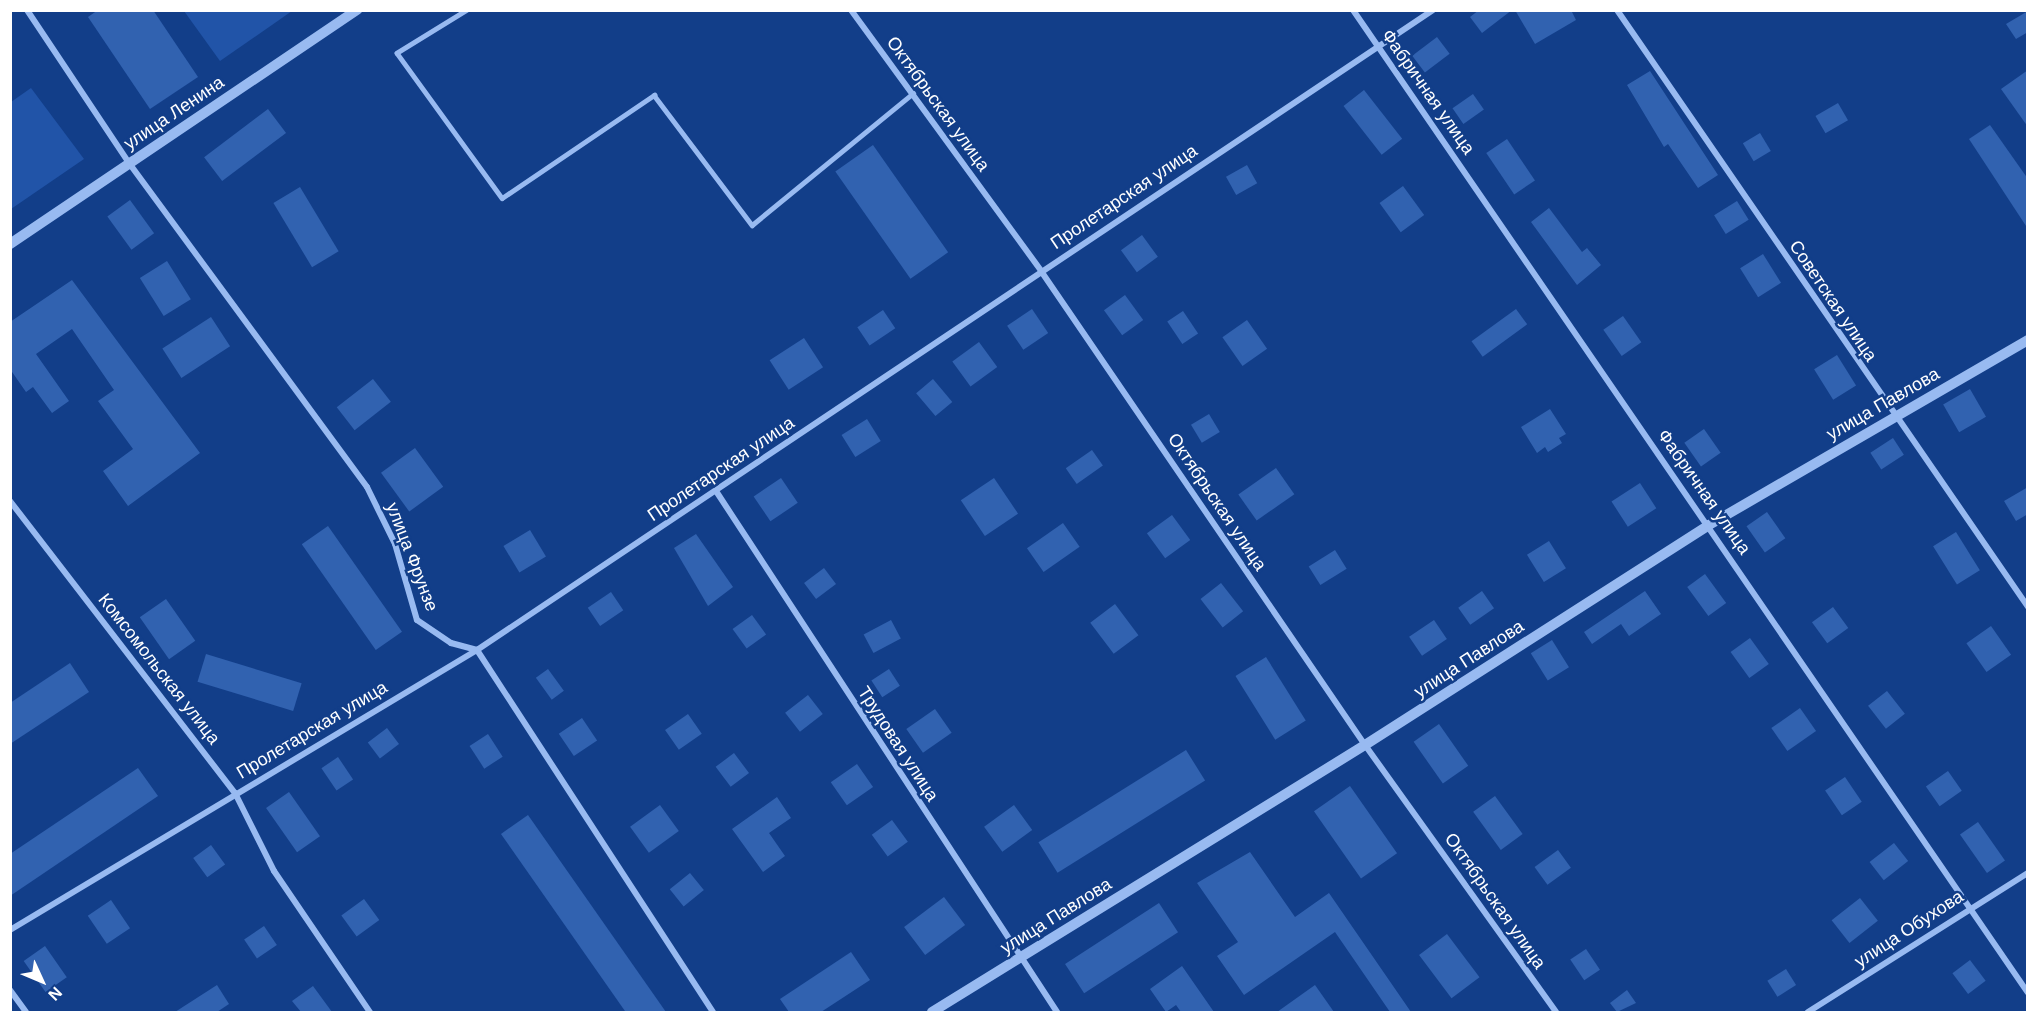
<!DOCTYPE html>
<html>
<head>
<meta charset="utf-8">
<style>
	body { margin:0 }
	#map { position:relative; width:2038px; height:1023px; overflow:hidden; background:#123e89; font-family:Helvetica,sans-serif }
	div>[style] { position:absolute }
	.green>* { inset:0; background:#2154a8 }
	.building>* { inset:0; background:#3162b0; transform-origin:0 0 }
	.service>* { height:4.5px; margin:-2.25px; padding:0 2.25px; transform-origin:2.25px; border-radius:2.25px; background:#98baf1 }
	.minor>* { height:6px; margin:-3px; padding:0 3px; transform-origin:3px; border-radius:3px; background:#98baf1 }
	.tertiary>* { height:10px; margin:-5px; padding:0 5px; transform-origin:5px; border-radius:5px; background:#98baf1 }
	span { translate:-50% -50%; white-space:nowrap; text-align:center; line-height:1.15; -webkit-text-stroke:5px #123e89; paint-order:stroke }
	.street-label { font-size:18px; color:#fff }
	.frame { position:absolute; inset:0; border:12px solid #fff; pointer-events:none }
	.north { position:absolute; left:12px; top:951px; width:60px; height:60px; -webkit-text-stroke:4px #123e89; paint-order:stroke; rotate:134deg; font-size:16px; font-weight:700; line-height:24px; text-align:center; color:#fff }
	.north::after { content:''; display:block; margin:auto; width:21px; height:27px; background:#fff; clip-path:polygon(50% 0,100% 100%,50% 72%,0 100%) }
</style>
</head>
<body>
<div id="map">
	<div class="green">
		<i style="clip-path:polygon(184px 11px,292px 11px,220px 61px)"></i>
		<i style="clip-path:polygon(31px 88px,84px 159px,11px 209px,11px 102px)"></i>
	</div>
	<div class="building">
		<i style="clip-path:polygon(98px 10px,153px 10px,198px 77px,150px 109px,88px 17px)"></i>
		<i style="clip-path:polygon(1479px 10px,1512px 10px,1482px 33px,1470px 17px)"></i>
		<i style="clip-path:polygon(1515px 10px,1571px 10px,1576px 20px,1535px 44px)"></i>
		<i style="clip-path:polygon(2028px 11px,2028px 32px,2016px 39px,2006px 24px)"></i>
		<i style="left:1437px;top:37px;width:21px;height:31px;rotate:53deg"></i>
		<i style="clip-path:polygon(2028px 70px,2028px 127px,2001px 89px)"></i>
		<i style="clip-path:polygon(1650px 71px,1718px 175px,1698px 188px,1668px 144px,1664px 147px,1627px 85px)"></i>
		<i style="left:1364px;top:90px;width:62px;height:26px;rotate:52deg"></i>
		<i style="left:1473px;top:94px;width:19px;height:25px;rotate:55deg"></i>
		<i style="left:1838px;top:103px;width:20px;height:26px;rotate:60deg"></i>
		<i style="left:268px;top:109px;width:30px;height:80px;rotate:53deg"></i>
		<i style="clip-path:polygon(1990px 125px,2028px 179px,2028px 229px,1969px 139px)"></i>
		<i style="left:1760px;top:133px;width:21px;height:20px;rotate:59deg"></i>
		<i style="left:1507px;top:139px;width:50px;height:25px;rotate:56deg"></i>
		<i style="left:873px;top:145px;width:131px;height:46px;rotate:55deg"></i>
		<i style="left:1247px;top:165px;width:21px;height:24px;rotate:61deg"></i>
		<i style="left:1403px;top:186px;width:36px;height:29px;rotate:54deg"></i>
		<i style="left:300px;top:187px;width:75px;height:31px;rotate:59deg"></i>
		<i style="left:130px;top:200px;width:41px;height:28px;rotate:54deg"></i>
		<i style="left:1737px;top:201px;width:22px;height:27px;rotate:58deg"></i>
		<i style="clip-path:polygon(1549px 208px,1582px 252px,1587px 248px,1601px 265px,1577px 285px,1531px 222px)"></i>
		<i style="left:1142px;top:235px;width:27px;height:26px;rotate:54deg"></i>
		<i style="left:1763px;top:254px;width:34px;height:27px;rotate:58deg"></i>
		<i style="left:167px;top:261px;width:45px;height:32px;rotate:58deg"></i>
		<i style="clip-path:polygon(72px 280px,200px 453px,128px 506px,103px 471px,133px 449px,98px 401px,114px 390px,72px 329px,36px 354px,69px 401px,52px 413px,33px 387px,26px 392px,10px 369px,10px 322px)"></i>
		<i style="left:1125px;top:295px;width:31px;height:26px;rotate:54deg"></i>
		<i style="left:1032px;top:309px;width:29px;height:30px;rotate:56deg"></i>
		<i style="left:1516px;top:309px;width:19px;height:55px;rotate:54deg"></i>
		<i style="left:883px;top:310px;width:22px;height:31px;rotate:56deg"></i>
		<i style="left:1183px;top:311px;width:27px;height:19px;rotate:56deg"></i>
		<i style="left:1623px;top:316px;width:32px;height:24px;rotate:55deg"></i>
		<i style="left:211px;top:317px;width:35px;height:58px;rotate:57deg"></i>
		<i style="left:1247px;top:320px;width:35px;height:30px;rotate:55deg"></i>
		<i style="left:804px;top:338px;width:35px;height:41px;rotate:57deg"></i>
		<i style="left:979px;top:342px;width:31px;height:33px;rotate:54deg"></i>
		<i style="left:1837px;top:355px;width:36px;height:27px;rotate:58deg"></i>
		<i style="left:373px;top:379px;width:29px;height:46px;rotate:52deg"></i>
		<i style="left:933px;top:379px;width:30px;height:22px;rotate:50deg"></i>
		<i style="left:1970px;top:389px;width:32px;height:31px;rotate:60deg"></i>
		<i style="clip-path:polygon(1550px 409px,1566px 434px,1559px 438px,1562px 443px,1548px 452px,1545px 447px,1537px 453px,1521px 427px)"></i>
		<i style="left:1209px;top:414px;width:21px;height:21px;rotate:59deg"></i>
		<i style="left:867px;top:419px;width:26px;height:30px;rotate:58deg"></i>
		<i style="left:1704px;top:429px;width:29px;height:24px;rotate:55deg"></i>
		<i style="left:1893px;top:438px;width:20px;height:27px;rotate:57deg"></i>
		<i style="left:415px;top:448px;width:48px;height:42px;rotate:54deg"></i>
		<i style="left:1092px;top:450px;width:19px;height:32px;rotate:55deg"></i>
		<i style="left:1276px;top:468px;width:32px;height:46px;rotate:55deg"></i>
		<i style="left:781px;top:478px;width:30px;height:33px;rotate:56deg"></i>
		<i style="left:994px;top:478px;width:43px;height:40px;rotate:56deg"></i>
		<i style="left:1640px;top:483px;width:30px;height:34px;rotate:57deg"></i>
		<i style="clip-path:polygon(2028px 487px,2028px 514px,2016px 521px,2004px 501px)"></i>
		<i style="left:1767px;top:512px;width:32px;height:25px;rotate:55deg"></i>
		<i style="left:1172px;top:515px;width:31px;height:31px;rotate:54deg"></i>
		<i style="left:1063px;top:523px;width:29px;height:44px;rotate:55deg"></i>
		<i style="left:328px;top:526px;width:129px;height:32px;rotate:55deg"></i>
		<i style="left:530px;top:530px;width:31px;height:31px;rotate:59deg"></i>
		<i style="left:1956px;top:532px;width:45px;height:27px;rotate:58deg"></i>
		<i style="clip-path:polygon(696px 534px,733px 587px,708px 606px,674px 548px)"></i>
		<i style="left:1549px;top:541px;width:32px;height:26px;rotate:58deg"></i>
		<i style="left:1335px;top:550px;width:22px;height:31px;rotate:58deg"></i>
		<i style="left:824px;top:568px;width:20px;height:25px;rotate:53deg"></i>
		<i style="left:1705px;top:574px;width:36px;height:22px;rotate:54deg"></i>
		<i style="left:1221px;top:583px;width:36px;height:26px;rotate:52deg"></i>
		<i style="left:1482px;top:591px;width:21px;height:29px;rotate:55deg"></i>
		<i style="clip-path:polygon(1645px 591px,1661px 614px,1629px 636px,1621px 624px,1592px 644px,1584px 632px)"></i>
		<i style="left:611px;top:592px;width:22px;height:28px;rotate:56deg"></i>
		<i style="left:166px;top:599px;width:51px;height:32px;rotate:55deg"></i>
		<i style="left:1115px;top:604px;width:39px;height:31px;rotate:53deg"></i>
		<i style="left:1833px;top:607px;width:26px;height:26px;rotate:54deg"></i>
		<i style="left:752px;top:615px;width:24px;height:24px;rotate:54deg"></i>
		<i style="left:891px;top:620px;width:21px;height:31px;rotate:62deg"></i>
		<i style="left:1434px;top:620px;width:23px;height:30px;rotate:56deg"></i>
		<i style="left:1991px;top:626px;width:35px;height:30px;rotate:55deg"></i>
		<i style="left:1750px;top:638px;width:32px;height:24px;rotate:54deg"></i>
		<i style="left:1552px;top:640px;width:32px;height:25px;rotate:58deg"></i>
		<i style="left:206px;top:654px;width:100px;height:29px;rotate:17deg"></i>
		<i style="left:1266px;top:657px;width:75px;height:36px;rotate:58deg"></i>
		<i style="clip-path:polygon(70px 663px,89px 692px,10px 744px,10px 703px)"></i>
		<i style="left:548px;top:669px;width:27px;height:15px;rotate:54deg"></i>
		<i style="left:889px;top:669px;width:20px;height:21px;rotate:57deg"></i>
		<i style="left:1887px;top:691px;width:29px;height:24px;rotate:52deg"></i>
		<i style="left:808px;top:695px;width:24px;height:29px;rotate:52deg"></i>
		<i style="left:1800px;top:708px;width:28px;height:35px;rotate:55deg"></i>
		<i style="left:935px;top:709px;width:29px;height:35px;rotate:55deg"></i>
		<i style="left:688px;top:714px;width:24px;height:28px;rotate:55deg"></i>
		<i style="left:582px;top:718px;width:27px;height:28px;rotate:56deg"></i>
		<i style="left:1439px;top:724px;width:51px;height:31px;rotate:55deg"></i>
		<i style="left:387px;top:728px;width:20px;height:24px;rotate:53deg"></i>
		<i style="left:488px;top:734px;width:27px;height:22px;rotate:57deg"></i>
		<i style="left:1186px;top:750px;width:36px;height:174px;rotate:58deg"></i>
		<i style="left:734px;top:753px;width:25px;height:23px;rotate:53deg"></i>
		<i style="left:338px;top:757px;width:27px;height:20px;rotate:56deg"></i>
		<i style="left:857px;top:764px;width:28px;height:32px;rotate:55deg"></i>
		<i style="clip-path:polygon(138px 768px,158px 796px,10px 896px,10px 854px)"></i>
		<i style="left:1948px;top:771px;width:24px;height:27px;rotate:55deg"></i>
		<i style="left:1845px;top:777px;width:30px;height:24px;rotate:56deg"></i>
		<i style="left:1350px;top:786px;width:82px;height:44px;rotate:55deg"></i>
		<i style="left:289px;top:792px;width:54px;height:28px;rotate:55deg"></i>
		<i style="left:1495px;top:796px;width:47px;height:27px;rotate:54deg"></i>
		<i style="clip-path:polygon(777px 797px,791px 818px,769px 833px,785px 856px,763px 872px,732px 829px)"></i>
		<i style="left:660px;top:805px;width:32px;height:37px;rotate:54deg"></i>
		<i style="left:1014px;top:805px;width:31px;height:37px;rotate:54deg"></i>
		<i style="left:528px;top:815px;width:239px;height:33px;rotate:55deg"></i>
		<i style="left:892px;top:820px;width:27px;height:25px;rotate:54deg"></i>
		<i style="left:1978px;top:822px;width:47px;height:22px;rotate:55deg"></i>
		<i style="left:1894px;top:843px;width:23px;height:31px;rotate:52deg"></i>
		<i style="left:211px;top:845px;width:24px;height:22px;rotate:54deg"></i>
		<i style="left:1558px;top:850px;width:22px;height:29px;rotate:54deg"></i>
		<i style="clip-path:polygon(1250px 852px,1295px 917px,1329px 893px,1411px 1012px,1390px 1012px,1335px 932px,1244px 995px,1217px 956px,1238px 942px,1197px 883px)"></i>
		<i style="left:690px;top:873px;width:22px;height:26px;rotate:51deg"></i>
		<i style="left:944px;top:897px;width:35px;height:50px;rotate:53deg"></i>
		<i style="left:1860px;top:898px;width:29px;height:36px;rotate:52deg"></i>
		<i style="left:364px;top:899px;width:26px;height:28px;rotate:54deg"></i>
		<i style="left:111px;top:900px;width:34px;height:28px;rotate:56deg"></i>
		<i style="left:1159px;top:903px;width:35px;height:112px;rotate:57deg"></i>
		<i style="left:264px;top:926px;width:23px;height:24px;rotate:56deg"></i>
		<i style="left:1447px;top:934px;width:54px;height:35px;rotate:53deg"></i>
		<i style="left:45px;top:946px;width:38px;height:26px;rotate:55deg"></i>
		<i style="left:1586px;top:949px;width:25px;height:19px;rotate:56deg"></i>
		<i style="clip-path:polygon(851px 952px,870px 980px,821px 1012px,789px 1012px,780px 999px)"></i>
		<i style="left:1970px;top:960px;width:26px;height:22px;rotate:53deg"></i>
		<i style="clip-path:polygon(1182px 966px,1214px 1012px,1181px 1012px,1176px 1005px,1166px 1012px,1150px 989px)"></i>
		<i style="left:1786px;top:969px;width:19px;height:22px;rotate:58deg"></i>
		<i style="clip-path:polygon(217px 985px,229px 1004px,217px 1012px,175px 1012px)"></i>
		<i style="clip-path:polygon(1315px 985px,1334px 1012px,1277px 1012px)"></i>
		<i style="clip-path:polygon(313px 986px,332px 1012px,301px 1012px,292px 1001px)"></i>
		<i style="clip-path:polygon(1627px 990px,1636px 1003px,1617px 1012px,1610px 1003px)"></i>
	</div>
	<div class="service">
		<i style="left:467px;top:10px;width:82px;rotate:148.4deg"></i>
		<i style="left:397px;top:53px;width:179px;rotate:54.1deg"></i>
		<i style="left:502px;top:198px;width:184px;rotate:-34.1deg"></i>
		<i style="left:654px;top:95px;width:163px;rotate:53deg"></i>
		<i style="left:752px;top:225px;width:208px;rotate:-39.3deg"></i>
	</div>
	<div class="minor">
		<i style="left:27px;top:10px;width:184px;rotate:56.3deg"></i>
		<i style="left:129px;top:163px;width:402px;rotate:53.7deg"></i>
		<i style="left:367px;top:487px;width:64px;rotate:63.8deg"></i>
		<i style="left:395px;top:544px;width:79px;rotate:73.9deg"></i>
		<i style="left:417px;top:620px;width:41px;rotate:34.1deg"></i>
		<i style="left:451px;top:643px;width:27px;rotate:15deg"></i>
		<i style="left:477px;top:650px;width:432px;rotate:56.9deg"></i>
		<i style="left:851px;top:10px;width:323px;rotate:53.9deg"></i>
		<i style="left:1041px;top:271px;width:574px;rotate:55.65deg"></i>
		<i style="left:1365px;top:745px;width:328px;rotate:54.4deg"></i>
		<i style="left:1353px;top:10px;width:1192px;rotate:55.52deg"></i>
		<i style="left:1617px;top:10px;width:725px;rotate:55.45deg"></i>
		<i style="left:716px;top:491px;width:623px;rotate:56.79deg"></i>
		<i style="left:10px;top:501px;width:369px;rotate:52.4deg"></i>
		<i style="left:235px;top:793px;width:87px;rotate:63.4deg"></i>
		<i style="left:274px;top:871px;width:171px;rotate:55.8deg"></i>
		<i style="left:10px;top:930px;width:545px;rotate:-30.95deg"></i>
		<i style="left:477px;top:650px;width:1150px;rotate:-33.8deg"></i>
		<i style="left:10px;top:990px;width:27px;rotate:54deg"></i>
		<i style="left:1808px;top:1012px;width:260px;rotate:-32.3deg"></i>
	</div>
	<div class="tertiary">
		<i style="left:10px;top:244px;width:419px;rotate:-34deg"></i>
		<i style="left:932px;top:1012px;width:509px;rotate:-31.66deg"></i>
		<i style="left:1365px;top:745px;width:408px;rotate:-32.6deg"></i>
		<i style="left:1709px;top:525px;width:369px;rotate:-30.1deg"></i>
	</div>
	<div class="street-label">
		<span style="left:1428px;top:92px;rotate:55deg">Фабричная улица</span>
		<span style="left:938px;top:104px;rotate:54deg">Октябрьская улица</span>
		<span style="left:174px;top:113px;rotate:-34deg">улица Ленина</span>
		<span style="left:1124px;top:197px;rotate:-34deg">Пролетарская улица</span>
		<span style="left:1833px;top:301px;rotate:56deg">Советская улица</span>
		<span style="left:1883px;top:404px;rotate:-30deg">улица Павлова</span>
		<span style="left:721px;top:469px;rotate:-34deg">Пролетарская улица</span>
		<span style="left:1704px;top:492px;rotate:55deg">Фабричная улица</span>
		<span style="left:1217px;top:502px;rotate:56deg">Октябрьская улица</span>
		<span style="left:412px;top:557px;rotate:69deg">улица Фрунзе</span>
		<span style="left:1469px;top:659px;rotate:-33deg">улица Павлова</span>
		<span style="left:159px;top:669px;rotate:52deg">Комсомольская улица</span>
		<span style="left:312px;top:730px;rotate:-31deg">Пролетарская улица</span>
		<span style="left:898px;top:744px;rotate:57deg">Трудовая улица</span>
		<span style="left:1495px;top:901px;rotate:55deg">Октябрьская улица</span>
		<span style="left:1056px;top:916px;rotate:-32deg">улица Павлова</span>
		<span style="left:1909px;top:929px;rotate:-33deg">улица Обухова</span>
	</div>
	<div class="frame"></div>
	<div class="north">N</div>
</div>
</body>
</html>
